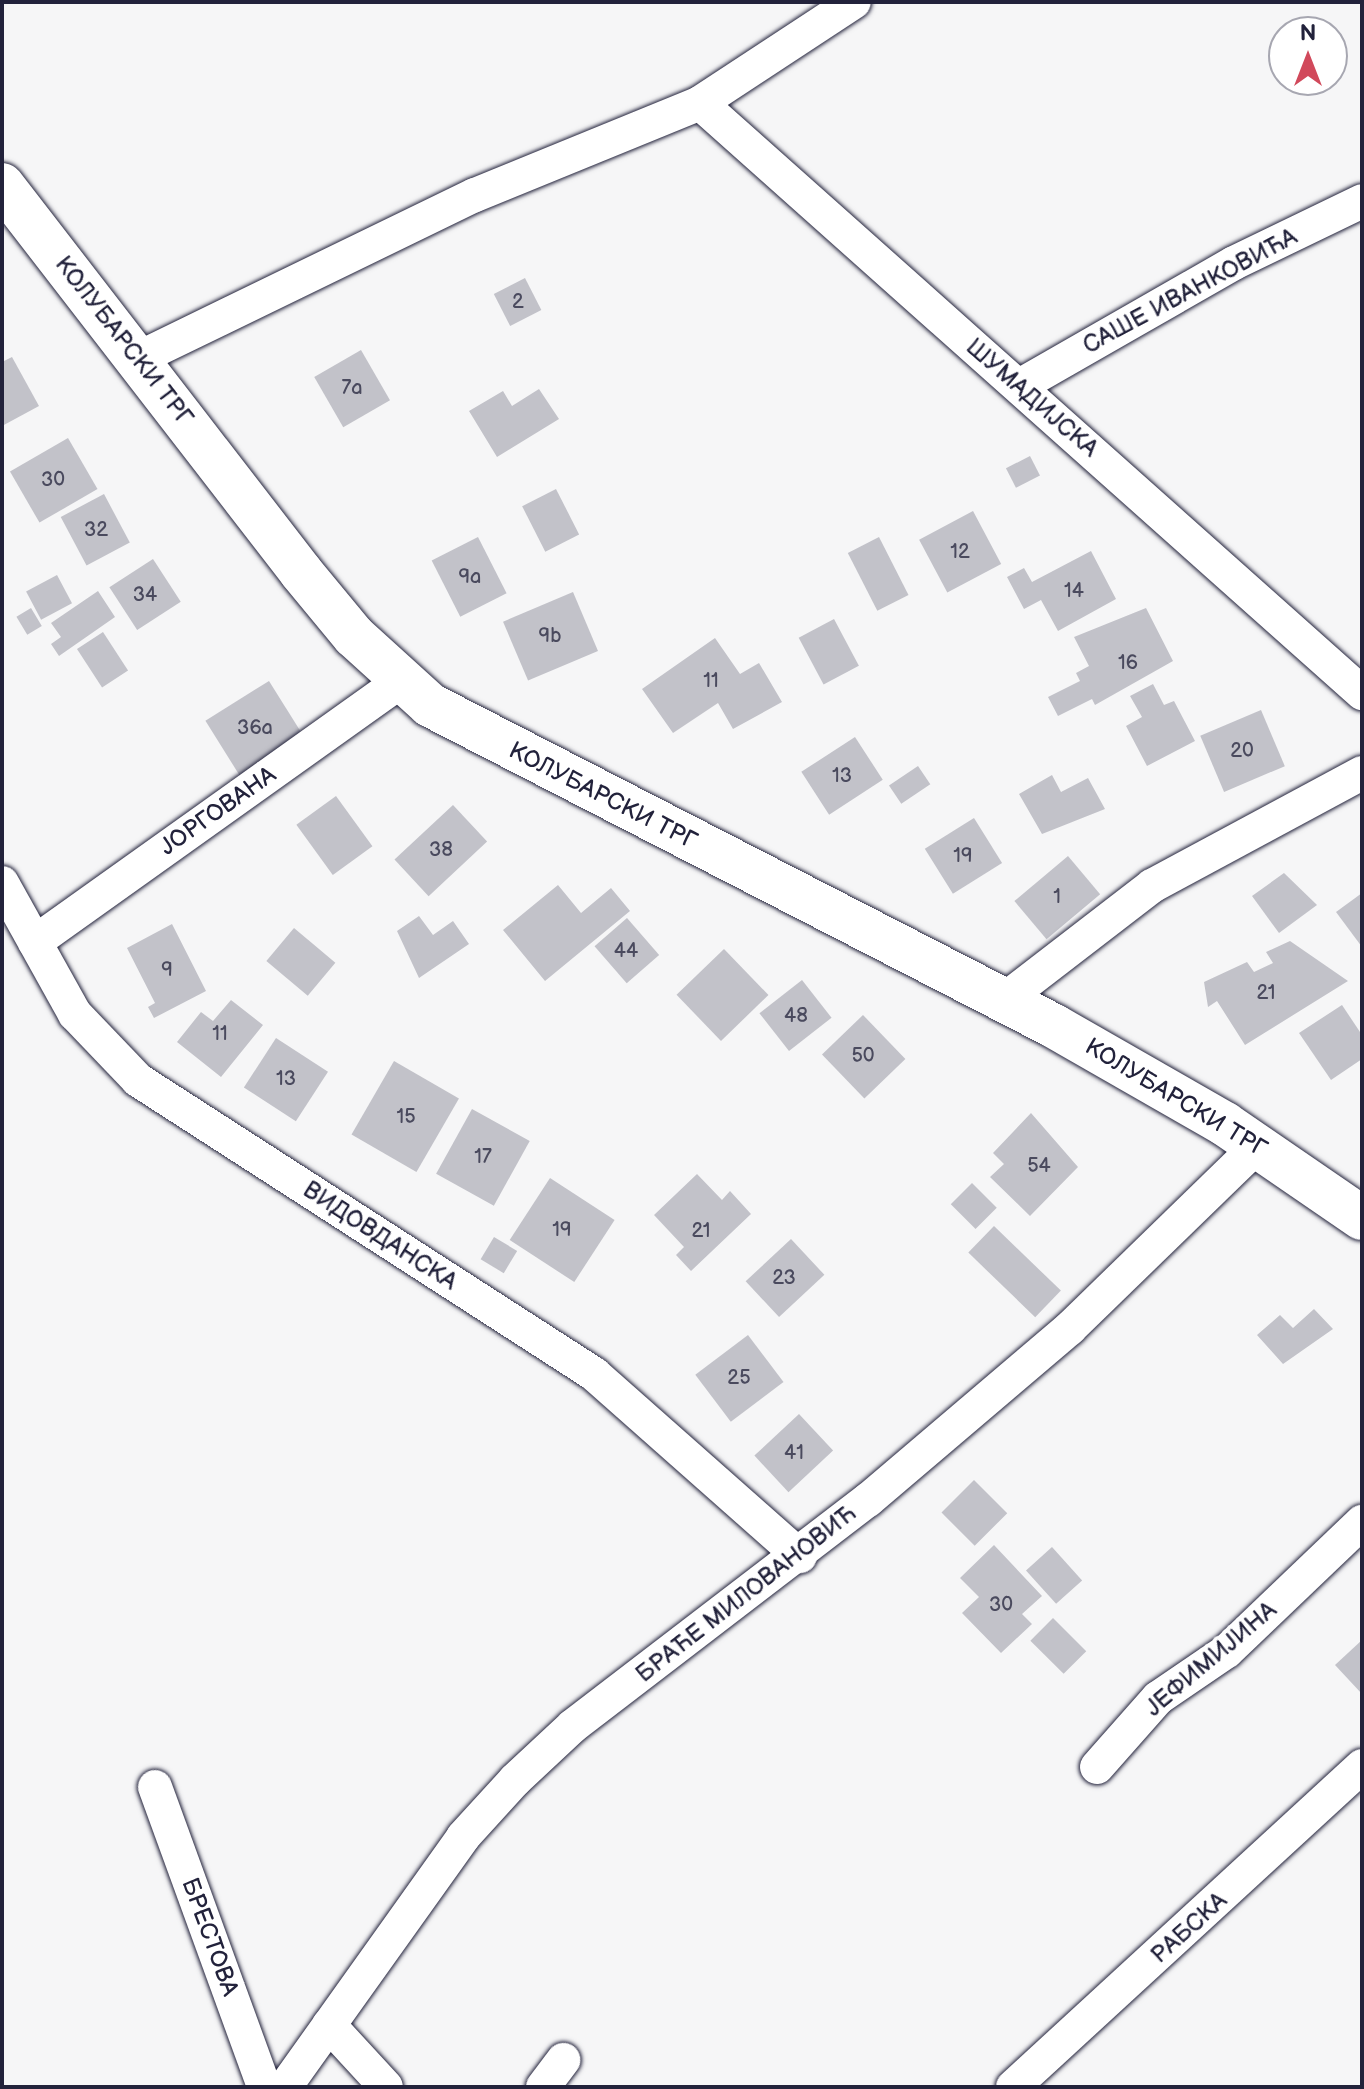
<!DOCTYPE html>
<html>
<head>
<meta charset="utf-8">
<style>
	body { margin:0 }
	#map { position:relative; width:1364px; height:2089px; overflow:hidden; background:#f6f6f7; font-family:"Balsamiq Sans",sans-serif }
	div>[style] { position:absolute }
	.building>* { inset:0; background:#c2c2c9; transform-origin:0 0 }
	.roads { filter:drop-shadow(0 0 2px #22223b) drop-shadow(0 0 2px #22223b) }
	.minor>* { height:34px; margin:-17px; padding:0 17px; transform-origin:17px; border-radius:17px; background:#fff }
	.tertiary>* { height:44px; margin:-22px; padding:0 22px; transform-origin:22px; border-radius:22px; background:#fff }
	span { translate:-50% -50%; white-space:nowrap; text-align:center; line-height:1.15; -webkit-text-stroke:8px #fff; paint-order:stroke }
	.number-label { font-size:20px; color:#4a4a5e }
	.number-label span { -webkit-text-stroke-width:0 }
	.street-label { font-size:24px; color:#22223b }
	.frame { position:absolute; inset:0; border:4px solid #22223b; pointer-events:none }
	.north { position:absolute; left:1268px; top:16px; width:80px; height:80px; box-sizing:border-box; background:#fff; border:2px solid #a7a7b1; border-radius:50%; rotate:0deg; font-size:22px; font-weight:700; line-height:32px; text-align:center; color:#22223b }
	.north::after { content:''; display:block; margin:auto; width:28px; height:36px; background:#d1495b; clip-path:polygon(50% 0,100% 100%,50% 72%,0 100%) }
</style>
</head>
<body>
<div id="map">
	<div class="building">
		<i style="left:525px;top:278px;width:36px;height:35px;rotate:63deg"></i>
		<i style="left:361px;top:350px;width:58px;height:54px;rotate:60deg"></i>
		<i style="clip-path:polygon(12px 357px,39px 406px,2px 426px,2px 362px)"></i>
		<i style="clip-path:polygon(539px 389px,559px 419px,497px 457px,469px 411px,503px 391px,512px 406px)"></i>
		<i style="left:68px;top:438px;width:59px;height:67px;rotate:60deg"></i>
		<i style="left:1030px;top:456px;width:22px;height:27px;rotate:63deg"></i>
		<i style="left:556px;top:489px;width:51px;height:38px;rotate:63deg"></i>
		<i style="left:104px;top:494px;width:55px;height:49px;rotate:62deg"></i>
		<i style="left:973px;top:511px;width:60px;height:61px;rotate:62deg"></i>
		<i style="left:478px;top:537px;width:63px;height:52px;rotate:63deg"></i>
		<i style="left:879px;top:537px;width:65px;height:35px;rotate:63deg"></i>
		<i style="clip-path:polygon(1091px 551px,1116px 599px,1058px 631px,1041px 600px,1024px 609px,1007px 577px,1024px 568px,1032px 582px)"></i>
		<i style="left:153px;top:559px;width:51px;height:52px;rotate:57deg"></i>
		<i style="left:57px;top:575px;width:32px;height:35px;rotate:62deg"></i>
		<i style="clip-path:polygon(98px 591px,115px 617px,59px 656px,51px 644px,61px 637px,51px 623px)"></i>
		<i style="left:573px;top:592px;width:64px;height:76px;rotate:67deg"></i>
		<i style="left:31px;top:608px;width:21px;height:17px;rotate:59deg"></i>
		<i style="clip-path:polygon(1146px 608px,1173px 661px,1095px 705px,1092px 699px,1058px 716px,1048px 697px,1080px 681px,1076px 673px,1089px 666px,1074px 637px)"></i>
		<i style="left:834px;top:619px;width:53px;height:40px;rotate:62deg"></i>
		<i style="left:103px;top:632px;width:46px;height:31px;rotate:57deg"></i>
		<i style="clip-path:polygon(715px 638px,740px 674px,759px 663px,782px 702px,733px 729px,718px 703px,673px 733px,642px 689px)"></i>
		<i style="left:269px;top:681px;width:65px;height:75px;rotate:58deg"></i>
		<i style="clip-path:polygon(1153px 684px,1164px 705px,1174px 701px,1195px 741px,1147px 766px,1126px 726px,1142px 717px,1130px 696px)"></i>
		<i style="left:1261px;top:710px;width:61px;height:66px;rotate:67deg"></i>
		<i style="left:855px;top:737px;width:51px;height:64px;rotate:57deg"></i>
		<i style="left:918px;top:766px;width:22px;height:35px;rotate:56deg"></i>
		<i style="clip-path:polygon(1052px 775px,1061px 792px,1088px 778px,1105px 809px,1042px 834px,1019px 794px)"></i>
		<i style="left:336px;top:796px;width:62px;height:49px;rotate:54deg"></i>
		<i style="left:453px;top:805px;width:50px;height:80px;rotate:47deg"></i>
		<i style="left:974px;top:818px;width:53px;height:58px;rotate:58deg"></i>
		<i style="left:1068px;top:856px;width:50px;height:70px;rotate:50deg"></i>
		<i style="clip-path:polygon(1284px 873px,1317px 905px,1279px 933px,1252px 896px)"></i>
		<i style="clip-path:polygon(558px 885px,581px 913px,611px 888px,630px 911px,545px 981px,503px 930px)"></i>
		<i style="clip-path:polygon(1362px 893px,1362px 947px,1336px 912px)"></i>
		<i style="clip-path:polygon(419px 916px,433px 935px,453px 921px,469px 944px,419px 978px,397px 931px)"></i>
		<i style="left:627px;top:918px;width:49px;height:43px;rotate:49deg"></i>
		<i style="clip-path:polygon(172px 924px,206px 991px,154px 1018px,148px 1007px,155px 1003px,127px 948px)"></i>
		<i style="left:294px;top:928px;width:54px;height:43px;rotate:40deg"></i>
		<i style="clip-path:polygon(1290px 941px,1348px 981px,1245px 1045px,1217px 1001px,1208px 1007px,1204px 982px,1247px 962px,1254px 972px,1273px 963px,1266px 952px)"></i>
		<i style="left:724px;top:949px;width:64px;height:66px;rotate:46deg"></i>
		<i style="left:802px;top:980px;width:48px;height:54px;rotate:52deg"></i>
		<i style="clip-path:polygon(231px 1000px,263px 1025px,221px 1077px,177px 1042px,201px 1012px,213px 1021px)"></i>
		<i style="clip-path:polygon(1342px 1005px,1362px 1035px,1362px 1059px,1331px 1080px,1299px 1033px)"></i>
		<i style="left:863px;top:1015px;width:61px;height:57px;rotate:46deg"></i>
		<i style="left:276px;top:1038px;width:62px;height:59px;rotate:33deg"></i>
		<i style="left:394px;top:1061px;width:75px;height:85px;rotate:30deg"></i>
		<i style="left:472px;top:1109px;width:66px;height:74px;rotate:29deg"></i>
		<i style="clip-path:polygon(1031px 1113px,1078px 1167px,1030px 1216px,990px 1177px,1004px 1164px,993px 1153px)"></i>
		<i style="clip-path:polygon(697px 1174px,722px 1200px,730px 1191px,751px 1214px,691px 1271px,676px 1255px,684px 1247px,654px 1215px)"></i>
		<i style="left:550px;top:1178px;width:77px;height:74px;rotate:33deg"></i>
		<i style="left:972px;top:1183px;width:35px;height:30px;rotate:45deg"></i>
		<i style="left:994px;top:1226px;width:93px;height:37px;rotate:44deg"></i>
		<i style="left:494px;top:1237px;width:27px;height:26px;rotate:31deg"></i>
		<i style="left:791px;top:1239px;width:49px;height:62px;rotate:47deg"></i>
		<i style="clip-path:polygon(1314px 1309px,1333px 1329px,1283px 1364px,1257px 1335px,1280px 1315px,1293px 1328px)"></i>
		<i style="left:748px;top:1335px;width:59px;height:66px;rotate:53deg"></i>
		<i style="left:799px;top:1414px;width:50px;height:61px;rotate:47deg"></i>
		<i style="left:974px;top:1480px;width:47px;height:46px;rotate:45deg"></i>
		<i style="clip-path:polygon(994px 1545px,1042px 1596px,1022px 1614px,1032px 1624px,1001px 1653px,962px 1613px,979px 1597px,960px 1578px)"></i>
		<i style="left:1052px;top:1547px;width:45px;height:35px;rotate:48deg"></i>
		<i style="left:1053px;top:1618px;width:47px;height:32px;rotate:45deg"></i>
		<i style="clip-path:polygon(1362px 1640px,1362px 1694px,1335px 1665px)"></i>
	</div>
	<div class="roads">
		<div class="minor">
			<i style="left:700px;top:103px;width:887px;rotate:41.71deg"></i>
			<i style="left:139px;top:358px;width:373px;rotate:-25.9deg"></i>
			<i style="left:475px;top:195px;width:243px;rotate:-22.2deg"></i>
			<i style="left:700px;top:103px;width:184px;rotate:-33.3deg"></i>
			<i style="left:1021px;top:385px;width:245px;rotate:-29.8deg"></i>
			<i style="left:1234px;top:263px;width:142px;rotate:-25.8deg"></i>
			<i style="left:2px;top:883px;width:150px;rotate:60.9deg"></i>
			<i style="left:75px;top:1014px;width:91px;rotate:46.3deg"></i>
			<i style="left:138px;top:1080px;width:543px;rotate:32.81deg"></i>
			<i style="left:594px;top:1374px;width:275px;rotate:41.5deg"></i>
			<i style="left:35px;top:942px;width:450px;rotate:-35.5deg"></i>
			<i style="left:1004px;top:1000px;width:187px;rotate:-37.6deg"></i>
			<i style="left:1152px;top:886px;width:238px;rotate:-28.3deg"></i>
			<i style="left:1097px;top:1767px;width:92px;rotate:-48.5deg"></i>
			<i style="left:1158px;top:1698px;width:83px;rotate:-34.3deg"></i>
			<i style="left:1227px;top:1651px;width:187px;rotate:-43.7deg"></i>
			<i style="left:155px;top:1787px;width:319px;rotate:70deg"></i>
			<i style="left:329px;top:2025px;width:84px;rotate:47.4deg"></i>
			<i style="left:285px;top:2087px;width:307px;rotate:-54.5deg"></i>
			<i style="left:463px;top:1837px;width:77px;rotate:-47.6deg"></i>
			<i style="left:515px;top:1780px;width:79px;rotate:-43deg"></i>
			<i style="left:573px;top:1726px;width:372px;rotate:-37.5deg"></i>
			<i style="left:868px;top:1500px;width:265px;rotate:-40.4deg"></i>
			<i style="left:1070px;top:1328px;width:261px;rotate:-44.2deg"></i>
			<i style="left:543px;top:2087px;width:34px;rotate:-53deg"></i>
			<i style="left:1013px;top:2087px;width:474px;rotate:-42.6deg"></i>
		</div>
		<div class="tertiary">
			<i style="left:2px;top:185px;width:489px;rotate:52.3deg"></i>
			<i style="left:301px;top:572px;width:83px;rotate:50.4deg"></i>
			<i style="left:354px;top:636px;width:103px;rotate:42.2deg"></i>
			<i style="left:430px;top:705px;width:702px;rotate:27.22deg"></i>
			<i style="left:1054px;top:1026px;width:197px;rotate:29.8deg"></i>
			<i style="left:1225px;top:1124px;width:166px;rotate:34.5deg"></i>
		</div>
	</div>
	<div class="number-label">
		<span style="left:518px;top:302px">2</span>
		<span style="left:352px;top:388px">7a</span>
		<span style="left:53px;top:480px">30</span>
		<span style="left:96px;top:530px">32</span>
		<span style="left:960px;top:552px">12</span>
		<span style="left:470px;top:577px">9a</span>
		<span style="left:1074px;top:591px">14</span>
		<span style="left:145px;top:595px">34</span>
		<span style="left:550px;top:636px">9b</span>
		<span style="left:1128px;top:663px">16</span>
		<span style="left:711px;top:681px">11</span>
		<span style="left:255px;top:728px">36a</span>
		<span style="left:1242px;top:751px">20</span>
		<span style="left:842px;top:776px">13</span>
		<span style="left:441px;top:850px">38</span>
		<span style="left:963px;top:856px">19</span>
		<span style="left:1057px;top:897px">1</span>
		<span style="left:626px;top:951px">44</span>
		<span style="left:167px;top:970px">9</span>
		<span style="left:1266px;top:993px">21</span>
		<span style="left:796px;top:1016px">48</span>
		<span style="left:220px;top:1034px">11</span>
		<span style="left:863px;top:1056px">50</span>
		<span style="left:286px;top:1079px">13</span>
		<span style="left:406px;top:1117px">15</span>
		<span style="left:483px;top:1157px">17</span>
		<span style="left:1039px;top:1166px">54</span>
		<span style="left:562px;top:1230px">19</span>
		<span style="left:701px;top:1231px">21</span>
		<span style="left:784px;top:1278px">23</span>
		<span style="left:739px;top:1378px">25</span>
		<span style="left:794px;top:1453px">41</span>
		<span style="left:1001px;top:1605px">30</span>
	</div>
	<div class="street-label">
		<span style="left:1190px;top:291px;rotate:-28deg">САШЕ ИВАНКОВИЋА</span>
		<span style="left:124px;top:341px;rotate:52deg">КОЛУБАРСКИ ТРГ</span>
		<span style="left:1032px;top:398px;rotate:41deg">ШУМАДИЈСКА</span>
		<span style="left:603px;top:796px;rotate:27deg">КОЛУБАРСКИ ТРГ</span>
		<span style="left:218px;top:811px;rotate:-35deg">ЈОРГОВАНА</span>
		<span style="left:1176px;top:1098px;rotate:31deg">КОЛУБАРСКИ ТРГ</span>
		<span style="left:380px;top:1236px;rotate:33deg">ВИДОВДАНСКА</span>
		<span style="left:746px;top:1594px;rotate:-38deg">БРАЋЕ МИЛОВАНОВИЋ</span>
		<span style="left:1211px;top:1659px;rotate:-40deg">ЈЕФИМИЈИНА</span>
		<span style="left:1189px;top:1928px;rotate:-42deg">РАБСКА</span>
		<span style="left:210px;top:1937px;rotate:70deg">БРЕСТОВА</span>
	</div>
	<div class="frame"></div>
	<div class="north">N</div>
</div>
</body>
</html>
